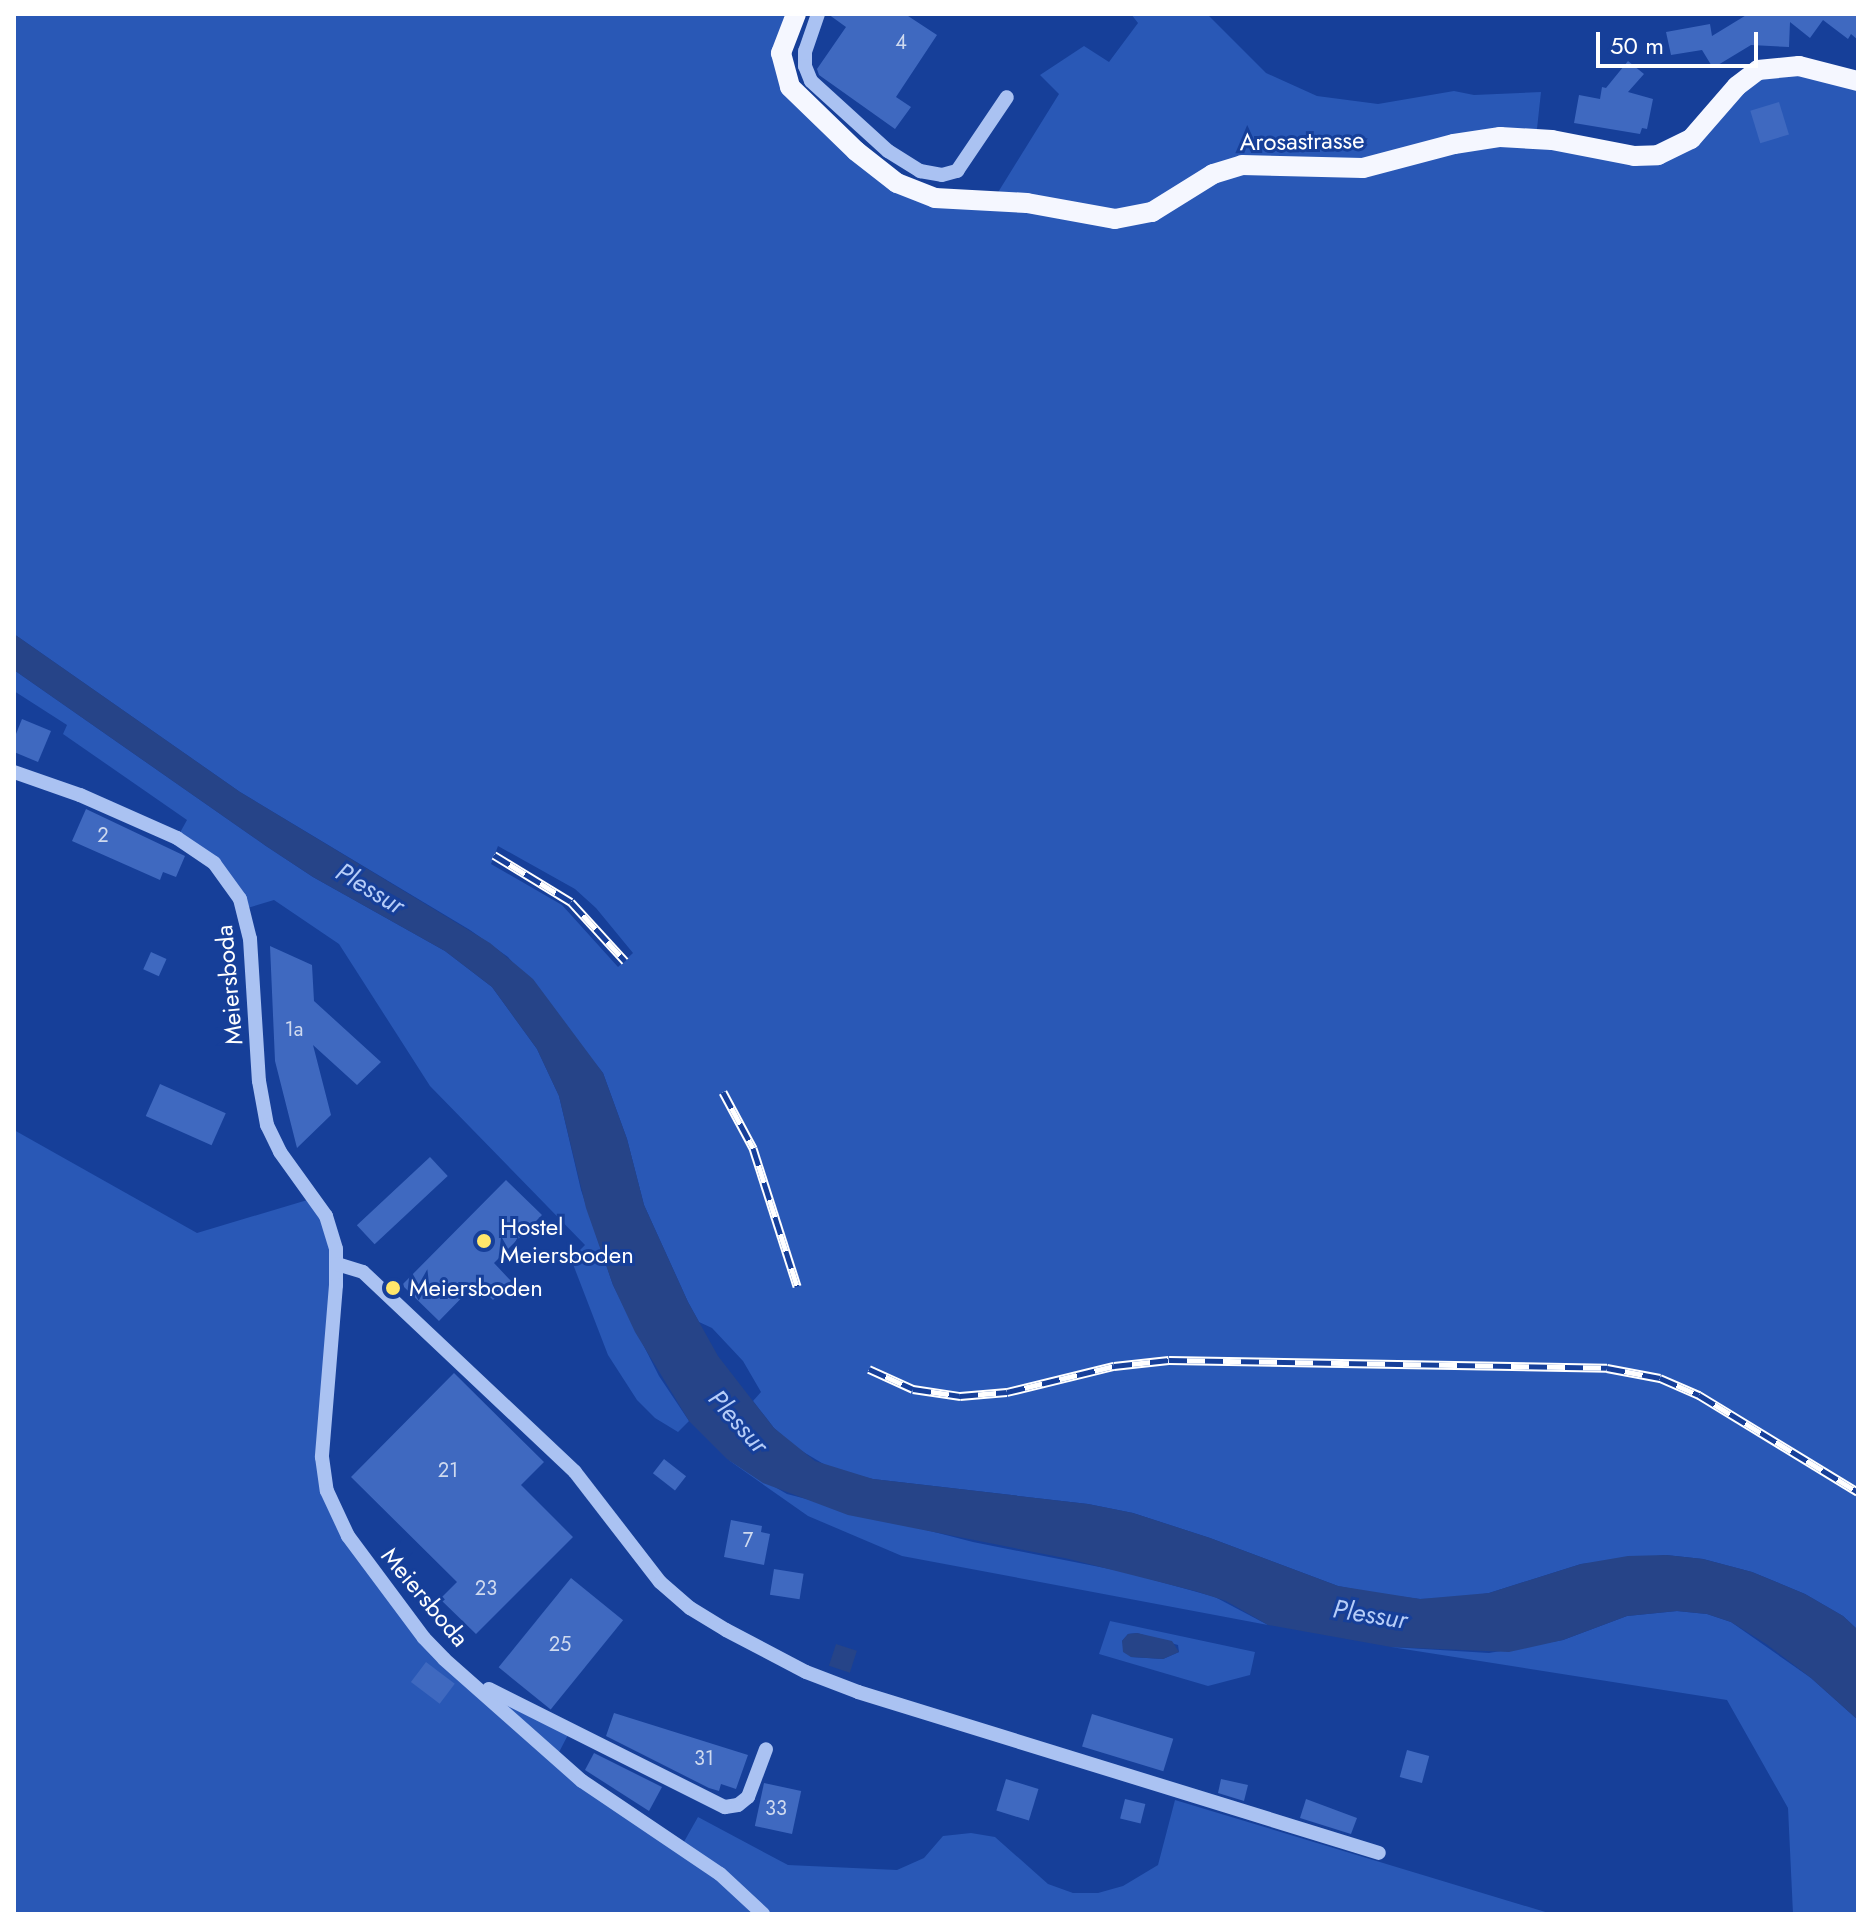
<!DOCTYPE html>
<html>
<head>
<meta charset="utf-8">
<style>
	body { margin:0 }
	#map { position:relative; width:1872px; height:1928px; overflow:hidden; background:#163f99; font-family:Jost,sans-serif }
	div>[style] { position:absolute }
	.green>* { inset:0; background:#2958b6 }
	.water>* { inset:0; background:#264488; transform-origin:0 0 }
	.building>* { inset:0; background:#3f69c0; transform-origin:0 0 }
	.minor>* { height:14px; margin:-7px; padding:0 7px; transform-origin:7px; border-radius:7px; background:#aac2f2 }
	.major>* { height:20px; margin:-10px; padding:0 10px; transform-origin:10px; border-radius:10px; background:#f5f7ff }
	.rail>* { height:9px; margin-top:-4.5px; transform-origin:0; background:repeating-linear-gradient(90deg,#163f99 0 18px,#fff 0 36px); box-sizing:border-box; border-block:2px solid #fff }
	.dots>* { width:22px; height:22px; translate:-50% -50%; box-sizing:border-box; border:4px solid #163f99; border-radius:50% }
	span { translate:-50% -50%; white-space:nowrap; text-align:center; line-height:1.15; -webkit-text-stroke:6px #163f99; paint-order:stroke }
	.number-label { font-size:20px; color:#cfdaef }
	.number-label span { -webkit-text-stroke-width:0 }
	.street-label { font-size:24px; color:#fff }
	.poi-label { font-size:24px; color:#fff }
	.left { translate:0 -50%; text-align:left }
	.water-label { font-size:26px; color:#b6cdf8; font-style:italic }
	.frame { position:absolute; inset:0; border:16px solid #fff; pointer-events:none }
	.scale { position:absolute; left:1596px; top:32px; width:162px; height:36px; box-sizing:border-box; border:4px solid #fff; border-top:0; padding-left:10px; font-size:24px; line-height:28px; white-space:nowrap; color:#fff; -webkit-text-stroke:6px #163f99; paint-order:stroke }
</style>
</head>
<body>
<div id="map">
	<div class="green">
		<i style="clip-path:polygon(evenodd,14px 14px,796px 14px,783px 70px,897px 183px,992px 202px,1059px 94px,1040px 75px,1084px 46px,1109px 62px,1138px 23px,1131px 14px,1207px 14px,1266px 73px,1317px 96px,1378px 104px,1454px 91px,1474px 95px,1541px 92px,1536px 138px,1658px 155px,1758px 70px,1858px 81px,1858px 1630px,1843px 1616px,1805px 1594px,1752px 1572px,1703px 1559px,1666px 1555px,1581px 1564px,1489px 1593px,1459px 1598px,1420px 1599px,1373px 1593px,1338px 1586px,1210px 1538px,1133px 1513px,1088px 1504px,873px 1479px,832px 1469px,795px 1447px,774px 1428px,753px 1401px,761px 1392px,743px 1361px,712px 1328px,699px 1322px,688px 1302px,644px 1205px,627px 1139px,603px 1073px,508px 957px,470px 930px,240px 792px,14px 634px,14px 14px,498px 846px,575px 889px,596px 908px,633px 953px,618px 967px,562px 905px,491px 864px,498px 846px)"></i>
		<i style="clip-path:polygon(14px 670px,266px 846px,313px 877px,445px 951px,492px 987px,537px 1049px,559px 1096px,581px 1190px,613px 1285px,659px 1376px,689px 1421px,678px 1432px,655px 1418px,637px 1400px,608px 1355px,571px 1259px,585px 1245px,430px 1086px,339px 944px,274px 900px,244px 909px,236px 890px,177px 838px,187px 820px,63px 734px,67px 725px,14px 691px)"></i>
		<i style="clip-path:polygon(14px 1130px,197px 1233px,314px 1198px,334px 1237px,322px 1441px,334px 1509px,444px 1659px,507px 1700px,570px 1731px,556px 1758px,681px 1847px,698px 1817px,788px 1865px,897px 1870px,924px 1858px,943px 1836px,971px 1833px,995px 1837px,1048px 1884px,1073px 1893px,1098px 1893px,1123px 1886px,1158px 1865px,1175px 1800px,1552px 1914px,14px 1914px)"></i>
		<i style="clip-path:polygon(727px 1459px,787px 1494px,973px 1542px,1125px 1572px,1215px 1597px,1268px 1625px,902px 1556px,808px 1516px)"></i>
		<i style="clip-path:polygon(1677px 1611px,1707px 1614px,1731px 1622px,1811px 1678px,1858px 1720px,1858px 1914px,1793px 1914px,1788px 1808px,1727px 1700px,1391px 1647px,1489px 1653px,1563px 1640px,1627px 1616px)"></i>
		<i style="clip-path:polygon(evenodd,1110px 1621px,1255px 1652px,1250px 1675px,1208px 1686px,1099px 1654px,1110px 1621px,1137px 1633px,1178px 1645px,1179px 1652px,1163px 1659px,1131px 1657px,1122px 1641px,1128px 1634px,1137px 1633px)"></i>
	</div>
	<div class="water">
		<i style="clip-path:polygon(14px 634px,240px 792px,490px 943px,533px 979px,603px 1073px,627px 1139px,644px 1205px,688px 1302px,718px 1356px,774px 1428px,815px 1461px,873px 1479px,1088px 1504px,1133px 1513px,1210px 1538px,1338px 1586px,1420px 1599px,1489px 1593px,1581px 1564px,1628px 1556px,1666px 1555px,1703px 1559px,1752px 1572px,1805px 1594px,1843px 1616px,1858px 1630px,1858px 1720px,1811px 1678px,1766px 1644px,1731px 1622px,1707px 1614px,1677px 1611px,1627px 1616px,1563px 1640px,1509px 1652px,1391px 1647px,1268px 1625px,1226px 1601px,1195px 1591px,1069px 1559px,848px 1515px,763px 1483px,727px 1459px,689px 1421px,635px 1332px,613px 1285px,586px 1208px,559px 1096px,537px 1049px,492px 987px,445px 951px,313px 877px,266px 846px,14px 670px)"></i>
		<i style="clip-path:polygon(1137px 1633px,1172px 1641px,1179px 1652px,1163px 1659px,1131px 1657px,1123px 1652px,1122px 1641px,1128px 1634px)"></i>
		<i style="left:836px;top:1644px;width:22px;height:23px;rotate:18deg"></i>
	</div>
	<div class="building">
		<i style="clip-path:polygon(828px 14px,905px 14px,937px 35px,896px 97px,911px 107px,895px 129px,819px 75px,817px 69px,846px 27px)"></i>
		<i style="clip-path:polygon(1748px 14px,1858px 14px,1858px 40px,1851px 34px,1848px 39px,1823px 20px,1810px 38px,1790px 22px,1789px 47px,1751px 45px,1713px 68px,1702px 50px,1671px 55px,1666px 32px,1710px 24px,1712px 36px)"></i>
		<i style="clip-path:polygon(1628px 61px,1644px 74px,1628px 92px,1653px 99px,1647px 129px,1642px 128px,1640px 134px,1574px 123px,1579px 95px,1600px 99px,1602px 87px,1606px 88px)"></i>
		<i style="left:1779px;top:102px;width:34px;height:30px;rotate:73deg"></i>
		<i style="clip-path:polygon(22px 719px,51px 731px,38px 762px,14px 752px,14px 739px)"></i>
		<i style="clip-path:polygon(86px 809px,185px 856px,176px 877px,163px 872px,160px 880px,72px 841px)"></i>
		<i style="clip-path:polygon(270px 946px,312px 965px,314px 1001px,381px 1062px,357px 1085px,313px 1045px,331px 1115px,297px 1148px,275px 1061px)"></i>
		<i style="left:151px;top:952px;width:17px;height:19px;rotate:24deg"></i>
		<i style="left:160px;top:1084px;width:72px;height:35px;rotate:24deg"></i>
		<i style="left:430px;top:1157px;width:26px;height:100px;rotate:47deg"></i>
		<i style="clip-path:polygon(506px 1180px,542px 1215px,494px 1263px,511px 1281px,493px 1300px,476px 1283px,439px 1321px,402px 1285px)"></i>
		<i style="clip-path:polygon(454px 1373px,544px 1462px,521px 1485px,573px 1537px,476px 1634px,440px 1599px,457px 1582px,351px 1477px)"></i>
		<i style="left:664px;top:1459px;width:28px;height:18px;rotate:38deg"></i>
		<i style="clip-path:polygon(731px 1520px,762px 1526px,761px 1532px,770px 1534px,764px 1565px,724px 1557px)"></i>
		<i style="left:774px;top:1569px;width:30px;height:26px;rotate:9deg"></i>
		<i style="left:571px;top:1578px;width:67px;height:115px;rotate:39deg"></i>
		<i style="left:426px;top:1662px;width:36px;height:25px;rotate:37deg"></i>
		<i style="clip-path:polygon(614px 1713px,748px 1755px,736px 1789px,721px 1784px,719px 1791px,709px 1788px,606px 1736px)"></i>
		<i style="left:1092px;top:1714px;width:85px;height:34px;rotate:17deg"></i>
		<i style="left:1407px;top:1750px;width:23px;height:28px;rotate:15deg"></i>
		<i style="clip-path:polygon(594px 1753px,662px 1787px,649px 1811px,585px 1770px)"></i>
		<i style="left:1006px;top:1779px;width:34px;height:33px;rotate:17deg"></i>
		<i style="clip-path:polygon(1221px 1779px,1248px 1785px,1244px 1801px,1218px 1793px)"></i>
		<i style="left:764px;top:1783px;width:38px;height:44px;rotate:12deg"></i>
		<i style="left:1125px;top:1799px;width:21px;height:20px;rotate:14deg"></i>
		<i style="clip-path:polygon(1306px 1799px,1357px 1818px,1351px 1834px,1300px 1818px)"></i>
	</div>
	<div class="minor">
		<i style="left:818px;top:14px;width:39px;rotate:109deg"></i>
		<i style="left:805px;top:51px;width:15px;rotate:90deg"></i>
		<i style="left:805px;top:66px;width:16px;rotate:68deg"></i>
		<i style="left:811px;top:81px;width:104px;rotate:42.3deg"></i>
		<i style="left:888px;top:151px;width:38px;rotate:32deg"></i>
		<i style="left:920px;top:171px;width:22px;rotate:10deg"></i>
		<i style="left:942px;top:175px;width:16px;rotate:-15deg"></i>
		<i style="left:957px;top:171px;width:89px;rotate:-56deg"></i>
		<i style="left:14px;top:772px;width:70px;rotate:19.2deg"></i>
		<i style="left:80px;top:795px;width:106px;rotate:23.9deg"></i>
		<i style="left:177px;top:838px;width:45px;rotate:34deg"></i>
		<i style="left:214px;top:863px;width:44px;rotate:54.2deg"></i>
		<i style="left:240px;top:899px;width:41px;rotate:76deg"></i>
		<i style="left:250px;top:939px;width:142px;rotate:86.4deg"></i>
		<i style="left:259px;top:1081px;width:45px;rotate:79.7deg"></i>
		<i style="left:267px;top:1125px;width:30px;rotate:64deg"></i>
		<i style="left:280px;top:1152px;width:79px;rotate:54.3deg"></i>
		<i style="left:326px;top:1216px;width:34px;rotate:73deg"></i>
		<i style="left:336px;top:1249px;width:36px;rotate:90deg"></i>
		<i style="left:336px;top:1285px;width:173px;rotate:94.7deg"></i>
		<i style="left:322px;top:1457px;width:34px;rotate:82deg"></i>
		<i style="left:327px;top:1491px;width:50px;rotate:65deg"></i>
		<i style="left:348px;top:1536px;width:127px;rotate:53.3deg"></i>
		<i style="left:424px;top:1638px;width:29px;rotate:46deg"></i>
		<i style="left:444px;top:1659px;width:184px;rotate:41.5deg"></i>
		<i style="left:582px;top:1781px;width:166px;rotate:34deg"></i>
		<i style="left:720px;top:1874px;width:59px;rotate:42.9deg"></i>
		<i style="left:337px;top:1264px;width:27px;rotate:17deg"></i>
		<i style="left:363px;top:1272px;width:291px;rotate:43.3deg"></i>
		<i style="left:575px;top:1472px;width:139px;rotate:52.3deg"></i>
		<i style="left:660px;top:1582px;width:40px;rotate:41deg"></i>
		<i style="left:690px;top:1608px;width:42px;rotate:31.4deg"></i>
		<i style="left:726px;top:1630px;width:90px;rotate:27.7deg"></i>
		<i style="left:806px;top:1672px;width:56px;rotate:21deg"></i>
		<i style="left:858px;top:1692px;width:545px;rotate:17.17deg"></i>
		<i style="left:489px;top:1689px;width:264px;rotate:26.6deg"></i>
		<i style="left:725px;top:1807px;width:13px;rotate:-9deg"></i>
		<i style="left:738px;top:1805px;width:13px;rotate:-39deg"></i>
		<i style="left:748px;top:1797px;width:51px;rotate:-69.4deg"></i>
	</div>
	<div class="major">
		<i style="left:796px;top:14px;width:42px;rotate:111deg"></i>
		<i style="left:781px;top:53px;width:35px;rotate:75deg"></i>
		<i style="left:790px;top:87px;width:92px;rotate:44.1deg"></i>
		<i style="left:856px;top:151px;width:52px;rotate:38deg"></i>
		<i style="left:897px;top:183px;width:41px;rotate:21.5deg"></i>
		<i style="left:935px;top:198px;width:92px;rotate:3.1deg"></i>
		<i style="left:1027px;top:203px;width:89px;rotate:10.3deg"></i>
		<i style="left:1115px;top:219px;width:38px;rotate:-11deg"></i>
		<i style="left:1152px;top:212px;width:72px;rotate:-31.9deg"></i>
		<i style="left:1213px;top:174px;width:30px;rotate:-17deg"></i>
		<i style="left:1242px;top:165px;width:121px;rotate:1.4deg"></i>
		<i style="left:1363px;top:168px;width:94px;rotate:-14.8deg"></i>
		<i style="left:1454px;top:144px;width:47px;rotate:-8.7deg"></i>
		<i style="left:1500px;top:137px;width:52px;rotate:3.3deg"></i>
		<i style="left:1552px;top:140px;width:84px;rotate:11deg"></i>
		<i style="left:1634px;top:156px;width:24px;rotate:-2deg"></i>
		<i style="left:1658px;top:155px;width:37px;rotate:-26deg"></i>
		<i style="left:1691px;top:139px;width:70px;rotate:-49deg"></i>
		<i style="left:1737px;top:86px;width:26px;rotate:-37deg"></i>
		<i style="left:1758px;top:70px;width:41px;rotate:-5.6deg"></i>
		<i style="left:1799px;top:66px;width:61px;rotate:14.3deg"></i>
	</div>
	<div class="rail">
		<i style="left:494px;top:855px;width:90px;rotate:31.4deg"></i>
		<i style="left:571px;top:902px;width:80px;rotate:47.5deg"></i>
		<i style="left:723px;top:1092px;width:64px;rotate:61.8deg"></i>
		<i style="left:753px;top:1148px;width:145px;rotate:72.3deg"></i>
		<i style="left:869px;top:1369px;width:48px;rotate:24.4deg"></i>
		<i style="left:913px;top:1389px;width:48px;rotate:8.5deg"></i>
		<i style="left:960px;top:1396px;width:47px;rotate:-4.9deg"></i>
		<i style="left:1007px;top:1392px;width:110px;rotate:-13.7deg"></i>
		<i style="left:1114px;top:1366px;width:55px;rotate:-6.2deg"></i>
		<i style="left:1169px;top:1360px;width:438px;rotate:1deg"></i>
		<i style="left:1607px;top:1368px;width:54px;rotate:10.7deg"></i>
		<i style="left:1660px;top:1378px;width:43px;rotate:23.6deg"></i>
		<i style="left:1699px;top:1395px;width:186px;rotate:31.4deg"></i>
	</div>
	<div class="dots">
		<i style="left:484px;top:1241px;background:#ffe66b"></i>
		<i style="left:393px;top:1288px;background:#ffe66b"></i>
	</div>
	<div class="number-label">
		<span style="left:901px;top:42px">4</span>
		<span style="left:103px;top:835px">2</span>
		<span style="left:294px;top:1029px">1a</span>
		<span style="left:448px;top:1470px">21</span>
		<span style="left:748px;top:1540px">7</span>
		<span style="left:486px;top:1588px">23</span>
		<span style="left:560px;top:1644px">25</span>
		<span style="left:704px;top:1758px">31</span>
		<span style="left:776px;top:1808px">33</span>
	</div>
	<div class="street-label">
		<span style="left:1302px;top:141px;rotate:-1deg">Arosastrasse</span>
		<span style="left:229px;top:985px;rotate:-95deg">Meiersboda</span>
		<span style="left:425px;top:1597px;rotate:50deg">Meiersboda</span>
	</div>
	<div class="poi-label">
		<span class="left" style="left:500px;top:1241px">Hostel<br>Meiersboden</span>
		<span class="left" style="left:409px;top:1288px">Meiersboden</span>
	</div>
	<div class="water-label">
		<span style="left:370px;top:889px;rotate:31deg">Plessur</span>
		<span style="left:738px;top:1422px;rotate:48deg">Plessur</span>
		<span style="left:1370px;top:1615px;rotate:9deg">Plessur</span>
	</div>
	<div class="frame"></div>
	<div class="scale">50 m</div>
</div>
</body>
</html>
